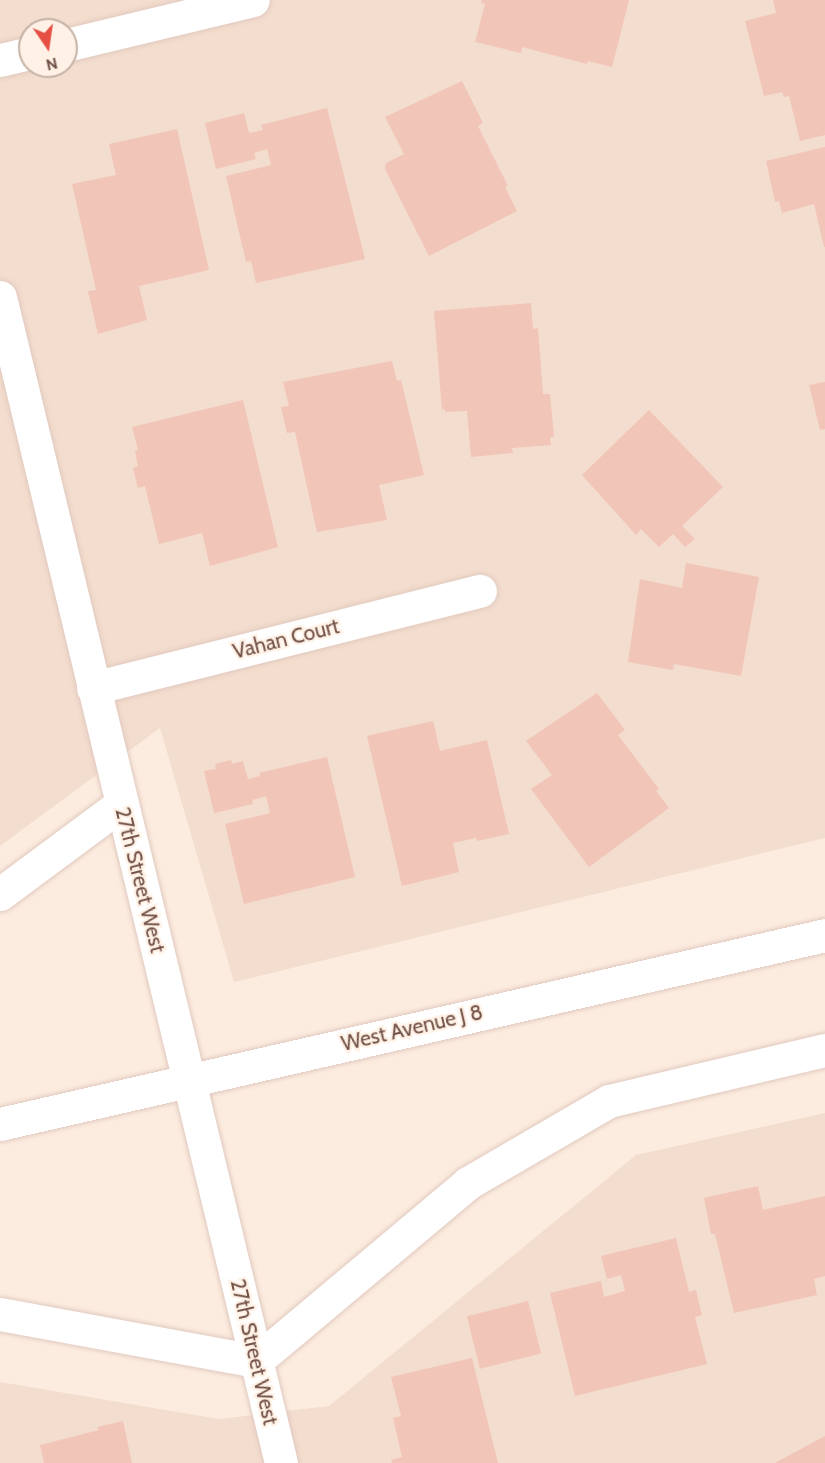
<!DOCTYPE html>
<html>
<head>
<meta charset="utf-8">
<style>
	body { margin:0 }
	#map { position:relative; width:825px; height:1463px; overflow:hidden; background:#fcecdf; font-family:Cabin,sans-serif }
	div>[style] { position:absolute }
	.residential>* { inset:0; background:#f3ddce }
	.building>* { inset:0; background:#f1c5b7; transform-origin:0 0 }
	.roads { filter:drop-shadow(0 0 2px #e1c9bf) drop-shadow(0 0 2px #e1c9bf) }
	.minor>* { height:33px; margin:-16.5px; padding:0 16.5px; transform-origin:16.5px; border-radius:16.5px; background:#fff }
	span { translate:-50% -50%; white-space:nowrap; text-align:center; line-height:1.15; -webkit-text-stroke:4.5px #fff1e5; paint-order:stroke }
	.street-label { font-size:21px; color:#715047 }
	.north { position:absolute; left:18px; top:18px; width:60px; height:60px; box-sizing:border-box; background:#fff1e5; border:2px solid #c6b1a6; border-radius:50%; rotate:167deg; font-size:16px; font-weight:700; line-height:24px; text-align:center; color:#715047 }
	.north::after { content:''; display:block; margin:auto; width:21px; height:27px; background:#e65044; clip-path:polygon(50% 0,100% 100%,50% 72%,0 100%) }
</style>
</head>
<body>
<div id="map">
	<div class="residential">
		<i style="clip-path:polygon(evenodd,0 0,825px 0,825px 838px,234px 982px,160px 728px,0 846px,0 0,30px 30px,66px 30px,66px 66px,30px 66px,30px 30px)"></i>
		<i style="clip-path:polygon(825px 1113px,825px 1463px,0 1463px,0 1382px,219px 1419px,329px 1406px,636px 1155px)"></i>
	</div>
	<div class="building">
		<i style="clip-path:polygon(482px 0,629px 0,612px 67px,588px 61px,587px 64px,522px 47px,521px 53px,475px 42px,485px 4px,481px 3px)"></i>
		<i style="clip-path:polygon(773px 0,825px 0,825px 135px,800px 141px,789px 96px,784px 97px,782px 92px,764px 96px,745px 21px,776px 13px)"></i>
		<i style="clip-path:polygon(462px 81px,483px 123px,478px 126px,508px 186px,505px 187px,517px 211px,429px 256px,385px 169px,386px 163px,404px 154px,385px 117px)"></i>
		<i style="clip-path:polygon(327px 108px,365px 259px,256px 283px,251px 261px,246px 262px,226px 176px,271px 165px,267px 149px,254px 153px,256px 159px,216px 169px,205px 123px,244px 113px,249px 133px,263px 130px,261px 125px)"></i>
		<i style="clip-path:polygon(177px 129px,209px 270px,139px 286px,147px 320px,98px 334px,88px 291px,96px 290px,72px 184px,116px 175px,109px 144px)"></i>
		<i style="clip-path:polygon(825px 147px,825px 247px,824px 247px,814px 204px,782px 213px,779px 201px,775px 202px,766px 161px)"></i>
		<i style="clip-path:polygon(531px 303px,533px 329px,538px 328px,543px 394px,550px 394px,554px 437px,550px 437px,551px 445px,512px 448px,513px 453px,471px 457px,467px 411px,445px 412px,445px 409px,442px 410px,434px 311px)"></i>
		<i style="clip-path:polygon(392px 361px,397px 381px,401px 380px,424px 475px,379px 485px,387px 520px,317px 532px,295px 432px,287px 433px,281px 407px,289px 406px,283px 382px)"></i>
		<i style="clip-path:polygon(825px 382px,825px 429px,820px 430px,809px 385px)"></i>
		<i style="clip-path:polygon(243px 400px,278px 547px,210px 566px,202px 533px,159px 544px,145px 486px,138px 488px,133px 468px,138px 466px,135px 451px,138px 450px,132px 427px)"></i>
		<i style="clip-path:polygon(649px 410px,723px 487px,682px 526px,695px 539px,685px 547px,673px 534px,659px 547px,641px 529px,636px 535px,582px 475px)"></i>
		<i style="clip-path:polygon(686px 563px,759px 577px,741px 676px,674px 664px,673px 670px,628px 662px,640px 579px,682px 588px)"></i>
		<i style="clip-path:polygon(597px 693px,625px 730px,618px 735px,659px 789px,656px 791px,669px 808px,589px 867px,531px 789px,552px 775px,526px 741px)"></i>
		<i style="clip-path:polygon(433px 721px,440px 751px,487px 740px,509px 834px,477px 841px,476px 838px,453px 843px,459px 872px,402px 886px,367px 736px)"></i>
		<i style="clip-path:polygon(327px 757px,355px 877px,244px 904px,225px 824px,270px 813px,266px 796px,252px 800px,253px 804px,214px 813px,204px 771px,216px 769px,215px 764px,231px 760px,232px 764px,243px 761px,248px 779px,260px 776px,259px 773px)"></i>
		<i style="clip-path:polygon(758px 1186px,763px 1210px,825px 1196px,825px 1276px,814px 1279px,817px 1295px,734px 1313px,715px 1234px,711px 1234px,704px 1198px)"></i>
		<i style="clip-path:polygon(676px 1238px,689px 1292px,696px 1290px,702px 1315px,695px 1317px,707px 1364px,575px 1396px,550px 1293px,601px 1281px,604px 1297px,625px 1291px,621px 1275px,607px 1279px,601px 1256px)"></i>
		<i style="left:528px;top:1301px;width:54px;height:63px;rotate:76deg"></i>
		<i style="clip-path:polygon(472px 1358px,498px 1463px,392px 1463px,391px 1460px,402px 1457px,393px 1418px,401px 1416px,391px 1377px)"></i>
		<i style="clip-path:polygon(123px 1421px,132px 1463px,44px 1463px,40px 1445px,99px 1430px,97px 1427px)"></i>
		<i style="clip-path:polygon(825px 1436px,825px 1463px,775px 1463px)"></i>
	</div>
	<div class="roads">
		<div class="minor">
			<i style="left:66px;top:45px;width:192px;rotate:-13.5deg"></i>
			<i style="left:0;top:60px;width:31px;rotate:-13deg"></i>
			<i style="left:0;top:297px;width:1199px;rotate:76.45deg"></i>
			<i style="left:93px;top:688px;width:399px;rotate:-14.1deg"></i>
			<i style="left:0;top:894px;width:151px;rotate:-36.6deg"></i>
			<i style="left:0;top:1124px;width:846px;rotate:-12.9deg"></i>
			<i style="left:0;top:1314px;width:260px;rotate:10.4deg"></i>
			<i style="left:256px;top:1361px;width:277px;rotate:-40deg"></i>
			<i style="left:468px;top:1183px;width:163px;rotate:-30.2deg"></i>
			<i style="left:609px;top:1101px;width:222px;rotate:-13.3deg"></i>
		</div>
	</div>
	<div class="street-label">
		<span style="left:286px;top:639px;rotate:-14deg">Vahan Court</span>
		<span style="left:140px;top:880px;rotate:76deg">27th Street West</span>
		<span style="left:412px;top:1028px;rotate:-13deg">West Avenue J 8</span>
		<span style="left:254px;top:1352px;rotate:77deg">27th Street West</span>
	</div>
	<div class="north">N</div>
</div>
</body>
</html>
